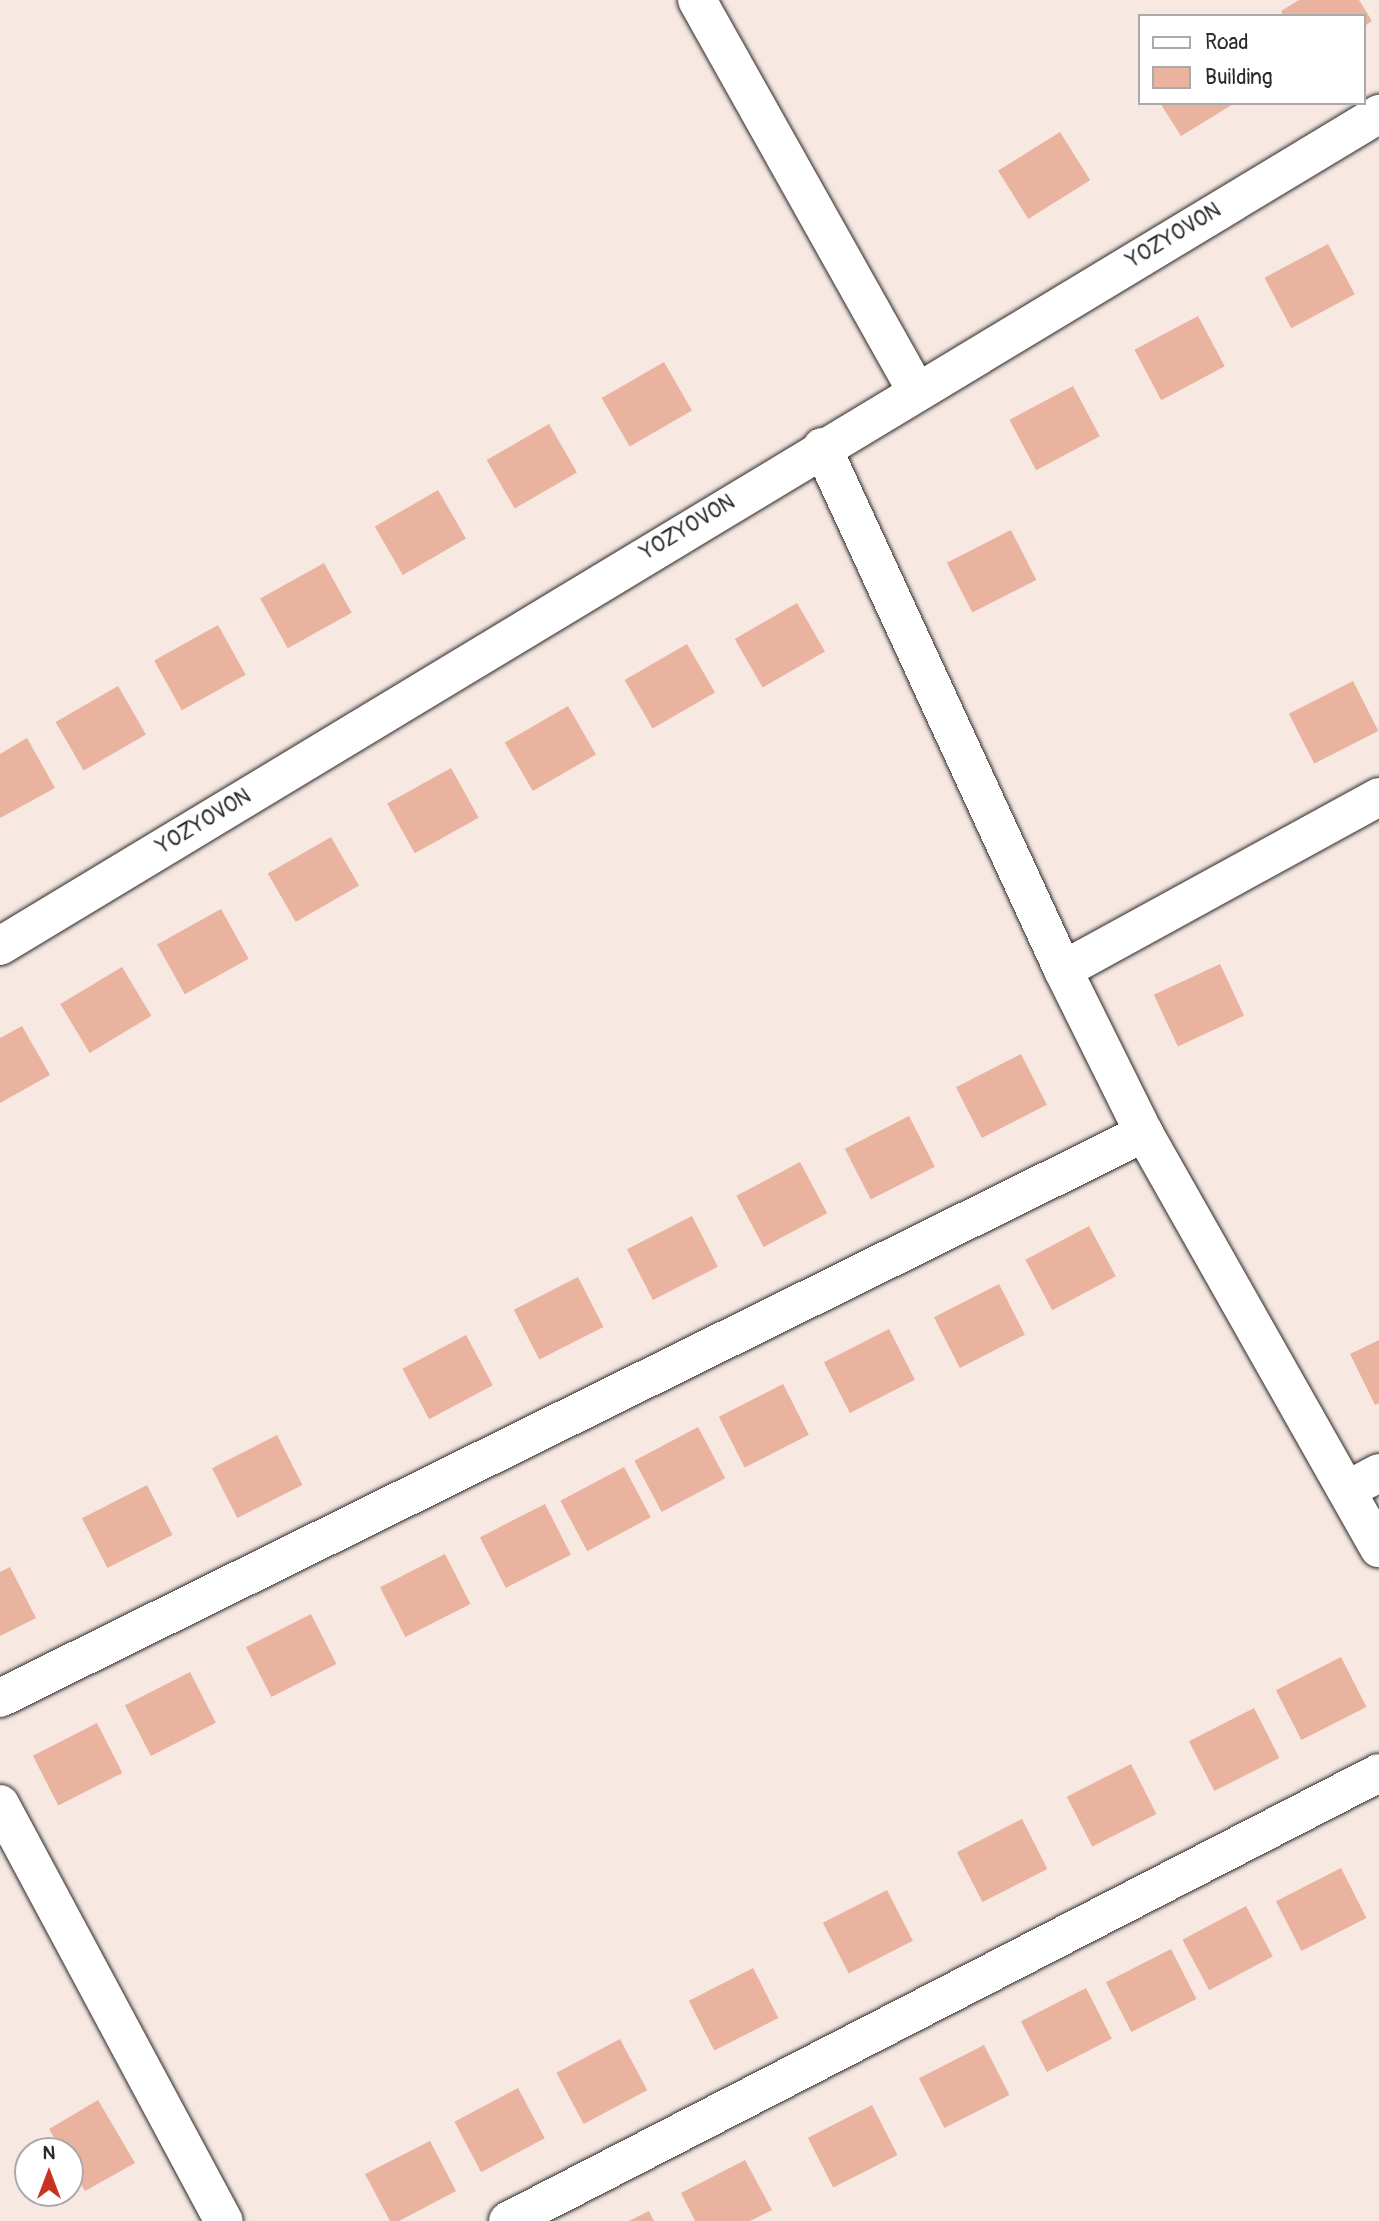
<!DOCTYPE html>
<html>
<head>
<meta charset="utf-8">
<style>
	body { margin:0 }
	#map { position:relative; width:1379px; height:2221px; overflow:hidden; background:#f8e8e2; font-family:Pangolin,sans-serif }
	div>[style] { position:absolute }
	.building>* { inset:0; background:#e9b39f; transform-origin:0 0 }
	.roads { filter:drop-shadow(0 0 2px #2b2b2b) drop-shadow(0 0 2px #2b2b2b) }
	.minor>* { height:38px; margin:-19px; padding:0 19px; transform-origin:19px; border-radius:19px; background:#fff }
	span { translate:-50% -50%; white-space:nowrap; text-align:center; line-height:1.15; -webkit-text-stroke:5px #fff; paint-order:stroke }
	.street-label { font-size:21px; color:#2b2b2b }
	.legend { position:absolute; left:1138px; top:14px; width:228px; height:91px; box-sizing:border-box; background:#fff; border:2px solid #aaa; margin:0; padding:9px 12px; list-style:none; font-size:21px; color:#2b2b2b }
	.legend li { display:flex; align-items:center; gap:14px; height:35px }
	.legend b { width:35px; border:2px solid #aaa }
	.north { position:absolute; left:14px; top:2137px; width:70px; height:70px; box-sizing:border-box; background:#fff; border:2px solid #aaa; border-radius:50%; rotate:0deg; font-size:19px; font-weight:700; line-height:28px; text-align:center; color:#2b2b2b }
	.north::after { content:''; display:block; margin:auto; width:24px; height:32px; background:#c8321e; clip-path:polygon(50% 0,100% 100%,50% 72%,0 100%) }
</style>
</head>
<body>
<div id="map">
	<div class="building">
		<i style="clip-path:polygon(1299px 0,1359px 0,1372px 21px,1363px 27px,1363px 16px,1283px 16px,1281px 11px)"></i>
		<i style="clip-path:polygon(1160px 103px,1235px 103px,1181px 136px)"></i>
		<i style="left:1060px;top:132px;width:57px;height:73px;rotate:58deg"></i>
		<i style="left:1328px;top:244px;width:57px;height:72px;rotate:62deg"></i>
		<i style="left:1198px;top:316px;width:57px;height:72px;rotate:62deg"></i>
		<i style="left:664px;top:362px;width:56px;height:72px;rotate:60deg"></i>
		<i style="left:1073px;top:386px;width:57px;height:72px;rotate:62deg"></i>
		<i style="left:549px;top:424px;width:56px;height:72px;rotate:60deg"></i>
		<i style="left:438px;top:490px;width:56px;height:73px;rotate:60deg"></i>
		<i style="left:1011px;top:530px;width:56px;height:72px;rotate:63deg"></i>
		<i style="left:324px;top:563px;width:57px;height:73px;rotate:61deg"></i>
		<i style="left:797px;top:603px;width:56px;height:72px;rotate:60deg"></i>
		<i style="left:218px;top:625px;width:57px;height:73px;rotate:61deg"></i>
		<i style="left:687px;top:644px;width:56px;height:72px;rotate:60deg"></i>
		<i style="left:1353px;top:681px;width:56px;height:72px;rotate:63deg"></i>
		<i style="left:118px;top:686px;width:56px;height:72px;rotate:60deg"></i>
		<i style="left:568px;top:706px;width:56px;height:73px;rotate:60deg"></i>
		<i style="clip-path:polygon(27px 738px,55px 788px,0 818px,0 754px)"></i>
		<i style="left:451px;top:768px;width:57px;height:73px;rotate:61deg"></i>
		<i style="left:331px;top:837px;width:56px;height:73px;rotate:60deg"></i>
		<i style="left:221px;top:909px;width:57px;height:73px;rotate:61deg"></i>
		<i style="left:1220px;top:964px;width:57px;height:73px;rotate:65deg"></i>
		<i style="left:122px;top:967px;width:57px;height:72px;rotate:59deg"></i>
		<i style="clip-path:polygon(22px 1026px,50px 1075px,0 1103px,0 1038px)"></i>
		<i style="left:1021px;top:1054px;width:57px;height:73px;rotate:63deg"></i>
		<i style="left:909px;top:1116px;width:57px;height:72px;rotate:63deg"></i>
		<i style="left:800px;top:1162px;width:58px;height:72px;rotate:62deg"></i>
		<i style="left:692px;top:1216px;width:57px;height:73px;rotate:63deg"></i>
		<i style="left:1089px;top:1226px;width:57px;height:72px;rotate:62deg"></i>
		<i style="left:578px;top:1277px;width:56px;height:72px;rotate:63deg"></i>
		<i style="left:999px;top:1284px;width:57px;height:73px;rotate:63deg"></i>
		<i style="left:889px;top:1329px;width:57px;height:73px;rotate:63deg"></i>
		<i style="left:466px;top:1335px;width:57px;height:72px;rotate:62deg"></i>
		<i style="clip-path:polygon(1379px 1340px,1379px 1403px,1375px 1405px,1350px 1354px)"></i>
		<i style="left:783px;top:1384px;width:57px;height:72px;rotate:63deg"></i>
		<i style="left:698px;top:1427px;width:58px;height:72px;rotate:62deg"></i>
		<i style="left:277px;top:1435px;width:56px;height:73px;rotate:63deg"></i>
		<i style="left:624px;top:1467px;width:57px;height:72px;rotate:62deg"></i>
		<i style="left:147px;top:1485px;width:56px;height:73px;rotate:63deg"></i>
		<i style="left:545px;top:1504px;width:57px;height:73px;rotate:63deg"></i>
		<i style="left:445px;top:1554px;width:56px;height:73px;rotate:63deg"></i>
		<i style="clip-path:polygon(10px 1567px,36px 1618px,0 1636px,0 1572px)"></i>
		<i style="left:311px;top:1614px;width:56px;height:73px;rotate:63deg"></i>
		<i style="left:1341px;top:1657px;width:56px;height:73px;rotate:63deg"></i>
		<i style="left:190px;top:1672px;width:57px;height:73px;rotate:63deg"></i>
		<i style="left:1254px;top:1708px;width:56px;height:73px;rotate:63deg"></i>
		<i style="left:97px;top:1723px;width:56px;height:72px;rotate:63deg"></i>
		<i style="left:1131px;top:1764px;width:56px;height:72px;rotate:63deg"></i>
		<i style="left:1022px;top:1819px;width:56px;height:73px;rotate:63deg"></i>
		<i style="left:1341px;top:1868px;width:56px;height:73px;rotate:63deg"></i>
		<i style="left:887px;top:1890px;width:57px;height:72px;rotate:63deg"></i>
		<i style="left:1246px;top:1906px;width:57px;height:72px;rotate:62deg"></i>
		<i style="left:1171px;top:1949px;width:56px;height:73px;rotate:63deg"></i>
		<i style="left:753px;top:1968px;width:56px;height:72px;rotate:63deg"></i>
		<i style="left:1086px;top:1988px;width:57px;height:73px;rotate:63deg"></i>
		<i style="left:620px;top:2039px;width:58px;height:72px;rotate:62deg"></i>
		<i style="left:984px;top:2045px;width:56px;height:73px;rotate:63deg"></i>
		<i style="left:518px;top:2088px;width:57px;height:72px;rotate:62deg"></i>
		<i style="clip-path:polygon(98px 2100px,135px 2163px,85px 2191px,70px 2165px,70px 2151px,62px 2151px,49px 2129px)"></i>
		<i style="left:872px;top:2105px;width:56px;height:72px;rotate:63deg"></i>
		<i style="clip-path:polygon(430px 2141px,456px 2191px,399px 2221px,390px 2221px,365px 2174px)"></i>
		<i style="clip-path:polygon(745px 2160px,772px 2210px,750px 2221px,695px 2221px,681px 2193px)"></i>
		<i style="clip-path:polygon(649px 2211px,654px 2221px,629px 2221px)"></i>
	</div>
	<div class="roads">
		<div class="minor">
			<i style="left:697px;top:0;width:447px;rotate:60.7deg"></i>
			<i style="left:822px;top:447px;width:576px;rotate:65.26deg"></i>
			<i style="left:1063px;top:970px;width:182px;rotate:63.6deg"></i>
			<i style="left:1144px;top:1133px;width:477px;rotate:60.5deg"></i>
			<i style="left:0;top:946px;width:1611px;rotate:-31.1deg"></i>
			<i style="left:1063px;top:970px;width:360px;rotate:-28.7deg"></i>
			<i style="left:1349px;top:1489px;width:34px;rotate:-28deg"></i>
			<i style="left:0;top:1698px;width:1276px;rotate:-26.28deg"></i>
			<i style="left:0;top:1804px;width:473px;rotate:61.8deg"></i>
			<i style="left:508px;top:2221px;width:979px;rotate:-27.22deg"></i>
		</div>
	</div>
	<div class="street-label">
		<span style="left:1174px;top:236px;rotate:-31deg">YOZYOVON</span>
		<span style="left:688px;top:528px;rotate:-31deg">YOZYOVON</span>
		<span style="left:204px;top:822px;rotate:-31deg">YOZYOVON</span>
	</div>
	<ul class="legend">
	<li><b style="height:9px;background:#fff"></b>Road</li>
	<li><b style="height:19px;background:#e9b39f"></b>Building</li>
	</ul>
	<div class="north">N</div>
</div>
</body>
</html>
